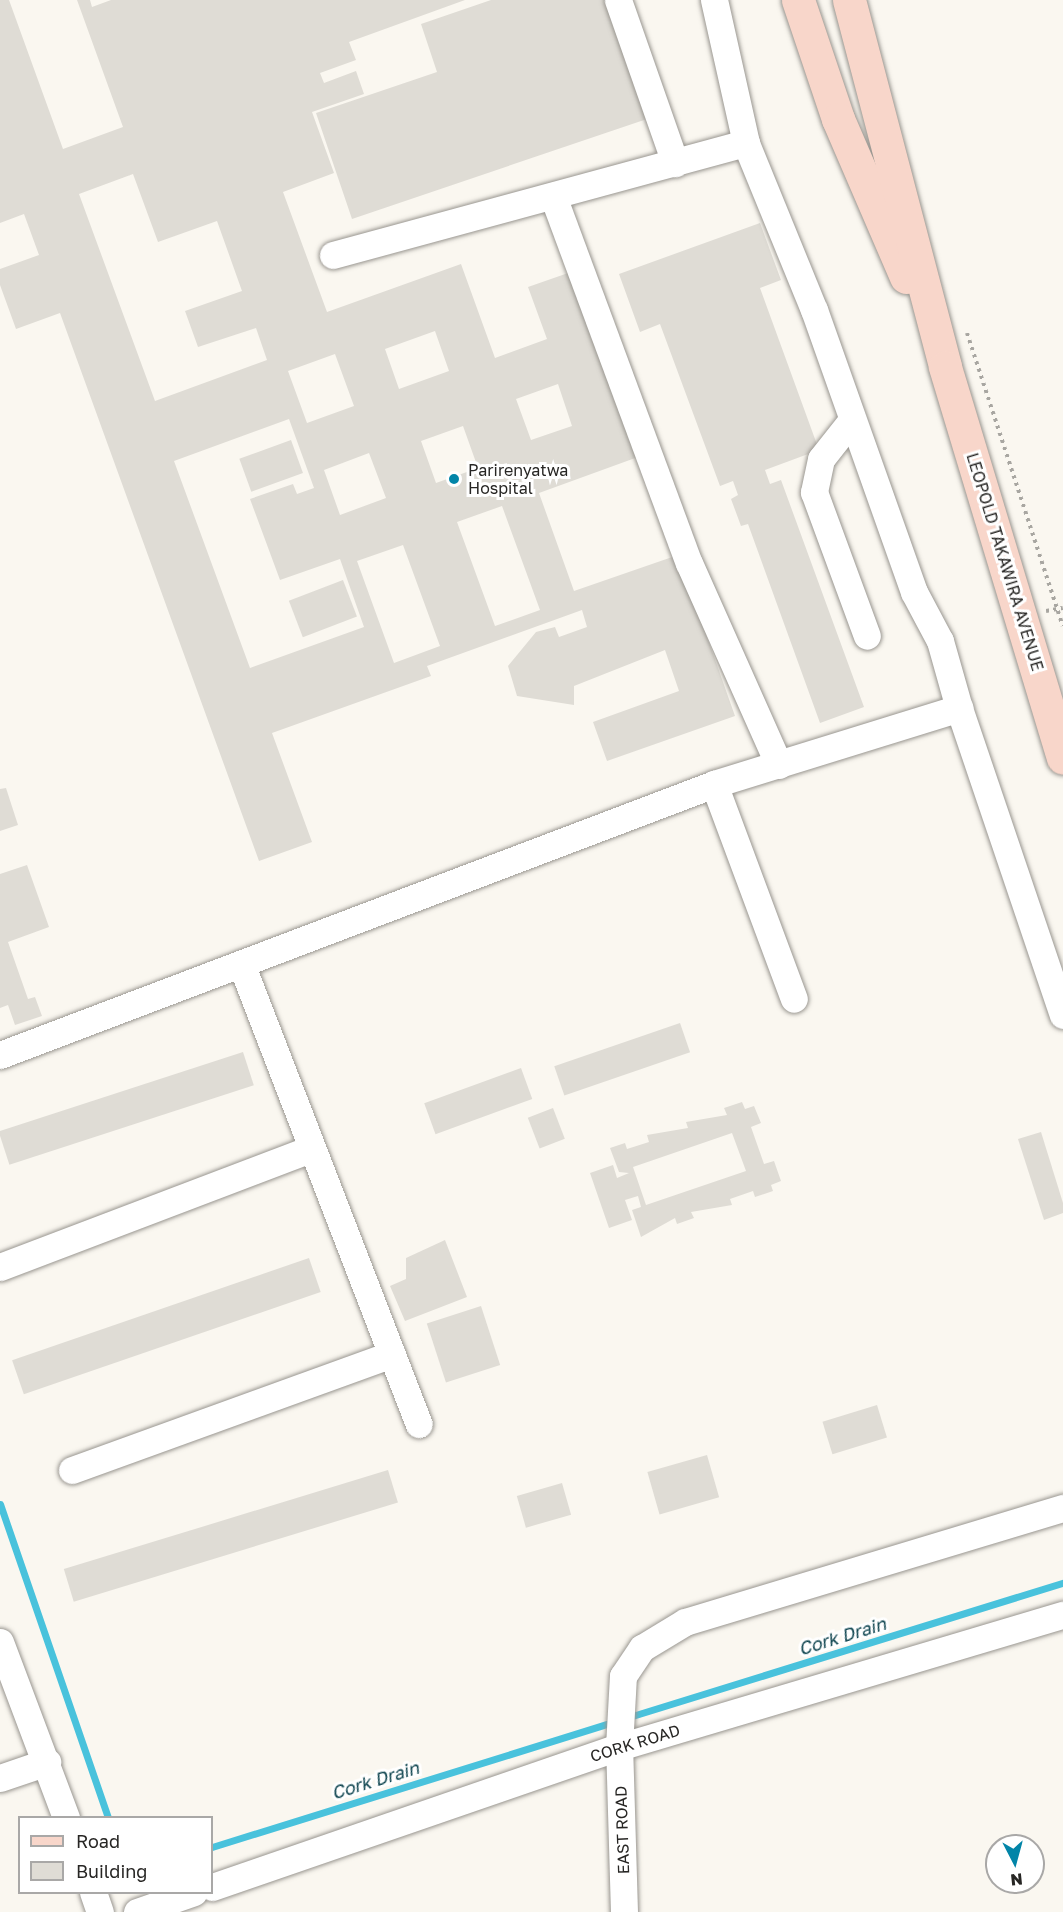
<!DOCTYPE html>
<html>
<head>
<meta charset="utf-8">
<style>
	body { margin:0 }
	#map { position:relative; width:1063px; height:1912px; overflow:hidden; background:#faf7f0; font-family:"Golos Text",sans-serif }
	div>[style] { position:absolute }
	.stream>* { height:7px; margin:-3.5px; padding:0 3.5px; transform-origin:3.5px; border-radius:3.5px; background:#49c2dc }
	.building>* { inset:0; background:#dfdcd5; transform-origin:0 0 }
	.path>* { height:4px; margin-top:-2px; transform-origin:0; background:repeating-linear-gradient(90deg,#a8a6a1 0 3px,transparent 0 7.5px) }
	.roads { filter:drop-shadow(0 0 2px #999690) drop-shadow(0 0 2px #999690) }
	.minor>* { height:27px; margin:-13.5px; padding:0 13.5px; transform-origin:13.5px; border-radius:13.5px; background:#fff }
	.major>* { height:33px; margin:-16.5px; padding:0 16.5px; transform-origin:16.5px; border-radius:16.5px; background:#f8d6ca }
	.dots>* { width:16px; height:16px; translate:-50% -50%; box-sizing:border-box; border:3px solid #fff; border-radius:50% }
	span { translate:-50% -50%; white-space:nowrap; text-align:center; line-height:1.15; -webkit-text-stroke:6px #fff; paint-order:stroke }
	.poi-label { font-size:16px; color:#272624 }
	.left { translate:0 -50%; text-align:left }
	.street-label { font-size:16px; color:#272624 }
	.water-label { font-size:18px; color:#0e444f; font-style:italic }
	.legend { position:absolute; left:18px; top:1816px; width:195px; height:78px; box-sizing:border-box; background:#fff; border:2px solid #a9a8a7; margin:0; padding:8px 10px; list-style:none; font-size:18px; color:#272624 }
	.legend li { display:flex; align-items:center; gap:12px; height:30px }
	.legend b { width:30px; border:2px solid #a9a8a7 }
	.north { position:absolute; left:985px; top:1834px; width:60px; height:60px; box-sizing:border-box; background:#fff; border:2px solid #a9a8a7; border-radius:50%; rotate:174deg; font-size:16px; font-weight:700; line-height:24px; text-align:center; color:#272624 }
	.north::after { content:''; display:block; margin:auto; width:21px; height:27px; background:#0285a8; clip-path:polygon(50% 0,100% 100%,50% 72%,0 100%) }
</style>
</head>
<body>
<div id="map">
	<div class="stream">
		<i style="left:0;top:1504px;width:332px;rotate:71deg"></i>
		<i style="left:629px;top:1717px;width:454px;rotate:-17.2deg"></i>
		<i style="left:212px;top:1847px;width:423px;rotate:-17.3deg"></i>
	</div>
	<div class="building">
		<i style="clip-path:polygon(evenodd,0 0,9px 0,63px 149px,123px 127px,77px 0,90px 0,92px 7px,111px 0,465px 0,349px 42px,356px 60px,320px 73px,324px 83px,356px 71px,364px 94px,312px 112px,334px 173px,283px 192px,327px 312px,461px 264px,495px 358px,547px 339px,528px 287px,571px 272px,638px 457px,539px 493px,574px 591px,678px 555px,735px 716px,607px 761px,593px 722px,679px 691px,665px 650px,574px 686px,574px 705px,517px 696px,508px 666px,536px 632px,555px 627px,559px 637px,587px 627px,582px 610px,427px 666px,431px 676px,272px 733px,312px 842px,259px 861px,60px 313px,16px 329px,0 285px,0 269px,39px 255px,24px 214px,0 223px,0 0,133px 174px,158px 242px,217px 221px,242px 291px,185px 311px,198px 347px,256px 328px,267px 360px,155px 401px,79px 194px,133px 174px,0 0,435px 331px,449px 371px,399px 389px,385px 349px,435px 331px,0 0,335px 354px,354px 406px,307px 423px,288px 371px,335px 354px,0 0,558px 384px,572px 426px,531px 440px,516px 399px,558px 384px,0 0,289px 419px,314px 488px,297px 494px,293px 484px,250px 499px,280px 580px,340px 559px,364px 627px,250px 668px,174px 461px,289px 419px,0 0,463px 426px,478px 468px,436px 483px,421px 441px,463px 426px,0 0,369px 453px,386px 498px,340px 515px,324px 470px,369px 453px,0 0,502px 506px,540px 610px,495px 626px,457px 522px,502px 506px,0 0,403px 545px,440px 646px,394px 663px,357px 561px,403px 545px)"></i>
		<i style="clip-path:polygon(491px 0,607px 0,647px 119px,352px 219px,316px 113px,437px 72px,421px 24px)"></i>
		<i style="clip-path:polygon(760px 223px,781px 280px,760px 288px,819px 450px,765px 470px,770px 484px,781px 480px,864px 707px,820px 723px,748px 524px,741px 526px,731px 499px,738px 495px,733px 481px,720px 486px,660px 324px,640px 332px,619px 274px)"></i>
		<i style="left:291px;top:440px;width:35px;height:55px;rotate:70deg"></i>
		<i style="left:343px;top:580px;width:39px;height:58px;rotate:69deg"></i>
		<i style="clip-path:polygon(6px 788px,18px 825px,0 831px,0 789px)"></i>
		<i style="clip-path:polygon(27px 865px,49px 927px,8px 942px,28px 999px,35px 997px,42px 1016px,15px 1025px,8px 1005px,0 1008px,0 874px)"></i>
		<i style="left:680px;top:1023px;width:31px;height:133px;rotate:71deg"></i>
		<i style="left:243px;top:1052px;width:35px;height:257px;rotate:72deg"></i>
		<i style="left:521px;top:1068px;width:33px;height:103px;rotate:70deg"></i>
		<i style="clip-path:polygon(evenodd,742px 1102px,745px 1109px,754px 1106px,761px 1123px,751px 1127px,764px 1164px,774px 1161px,781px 1181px,771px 1185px,773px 1191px,755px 1197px,753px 1191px,730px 1199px,732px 1205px,691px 1212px,694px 1218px,677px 1224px,675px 1218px,641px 1237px,632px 1210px,641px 1207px,638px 1196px,625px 1200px,632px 1220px,609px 1228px,590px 1173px,613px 1165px,617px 1178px,629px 1173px,619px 1172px,610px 1148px,625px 1143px,627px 1149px,649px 1142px,647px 1135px,688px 1128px,686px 1122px,727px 1115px,724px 1108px,742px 1102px,732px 1133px,746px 1171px,646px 1205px,633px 1167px,732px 1133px)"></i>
		<i style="left:553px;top:1108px;width:33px;height:27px;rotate:69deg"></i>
		<i style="clip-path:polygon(1041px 1132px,1063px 1203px,1063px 1213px,1044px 1220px,1018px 1139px)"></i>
		<i style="clip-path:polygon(445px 1240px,467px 1297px,405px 1321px,390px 1286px,406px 1279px,406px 1258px)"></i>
		<i style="left:309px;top:1258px;width:36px;height:314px;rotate:71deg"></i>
		<i style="left:481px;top:1306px;width:62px;height:57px;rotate:72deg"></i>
		<i style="left:877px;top:1405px;width:34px;height:57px;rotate:73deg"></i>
		<i style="left:707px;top:1455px;width:44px;height:62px;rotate:74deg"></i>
		<i style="left:388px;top:1470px;width:34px;height:339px;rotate:73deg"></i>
		<i style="left:562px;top:1483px;width:33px;height:47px;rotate:74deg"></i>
	</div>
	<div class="path">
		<i style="left:967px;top:333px;width:308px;rotate:71.9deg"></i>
		<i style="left:1046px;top:611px;width:17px;rotate:-10deg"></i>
	</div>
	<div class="roads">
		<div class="minor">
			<i style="left:618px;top:0;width:173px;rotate:70.7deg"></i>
			<i style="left:553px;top:196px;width:391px;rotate:69.7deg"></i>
			<i style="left:689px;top:563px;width:221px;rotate:66deg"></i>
			<i style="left:333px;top:255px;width:428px;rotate:-15.2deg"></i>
			<i style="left:851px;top:421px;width:48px;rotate:128.3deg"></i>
			<i style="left:821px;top:459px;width:34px;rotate:102deg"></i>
			<i style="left:814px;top:492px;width:153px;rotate:69.8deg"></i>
			<i style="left:959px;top:708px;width:324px;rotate:71.3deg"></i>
			<i style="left:714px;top:784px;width:229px;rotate:69.6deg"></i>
			<i style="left:242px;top:966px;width:491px;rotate:68.9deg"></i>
			<i style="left:0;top:1055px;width:764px;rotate:-20.78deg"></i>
			<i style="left:714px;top:784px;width:257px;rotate:-17.2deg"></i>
			<i style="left:959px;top:708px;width:70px;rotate:-105.8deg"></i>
			<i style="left:940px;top:641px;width:55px;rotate:-118deg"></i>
			<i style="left:914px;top:592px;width:299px;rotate:-109.5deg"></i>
			<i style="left:814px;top:310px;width:180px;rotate:-112.2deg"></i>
			<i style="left:746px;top:143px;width:147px;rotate:-102.6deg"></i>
			<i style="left:0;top:1267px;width:333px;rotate:-20.8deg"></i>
			<i style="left:72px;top:1470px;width:340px;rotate:-19.9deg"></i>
			<i style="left:0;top:1642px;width:188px;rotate:69.4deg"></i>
			<i style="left:0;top:1778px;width:50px;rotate:-18.8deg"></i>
			<i style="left:212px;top:1887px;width:430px;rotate:-19deg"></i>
			<i style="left:619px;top:1747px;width:463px;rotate:-16.6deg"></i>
			<i style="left:93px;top:1892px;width:21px;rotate:71deg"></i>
			<i style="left:137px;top:1912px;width:60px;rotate:-19.3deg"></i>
			<i style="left:624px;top:1912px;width:165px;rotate:-91.7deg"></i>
			<i style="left:619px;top:1747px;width:71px;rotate:-86.8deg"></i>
			<i style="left:623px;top:1676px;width:34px;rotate:-56deg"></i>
			<i style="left:642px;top:1648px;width:50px;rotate:-31.2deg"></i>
			<i style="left:685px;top:1622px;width:395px;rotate:-16.8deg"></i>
		</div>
		<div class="major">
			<i style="left:798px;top:0;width:126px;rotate:71.4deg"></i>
			<i style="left:838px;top:119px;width:172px;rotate:66.7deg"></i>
			<i style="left:849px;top:0;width:379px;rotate:75.3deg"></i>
			<i style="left:945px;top:367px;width:408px;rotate:73.2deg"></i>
		</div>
	</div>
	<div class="dots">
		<i style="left:454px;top:479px;background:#0285a8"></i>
	</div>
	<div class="poi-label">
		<span class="left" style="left:468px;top:479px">Parirenyatwa<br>Hospital</span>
	</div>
	<div class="street-label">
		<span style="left:1005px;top:562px;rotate:73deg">LEOPOLD TAKAWIRA AVENUE</span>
		<span style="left:635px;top:1743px;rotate:-17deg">CORK ROAD</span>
		<span style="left:622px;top:1830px;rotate:-92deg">EAST ROAD</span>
	</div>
	<div class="water-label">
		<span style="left:842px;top:1636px;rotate:-17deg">Cork Drain</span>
		<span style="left:375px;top:1780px;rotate:-17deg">Cork Drain</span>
	</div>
	<ul class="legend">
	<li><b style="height:8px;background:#f8d6ca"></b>Road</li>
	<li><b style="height:16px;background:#dfdcd5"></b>Building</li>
	</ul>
	<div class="north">N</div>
</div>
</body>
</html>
